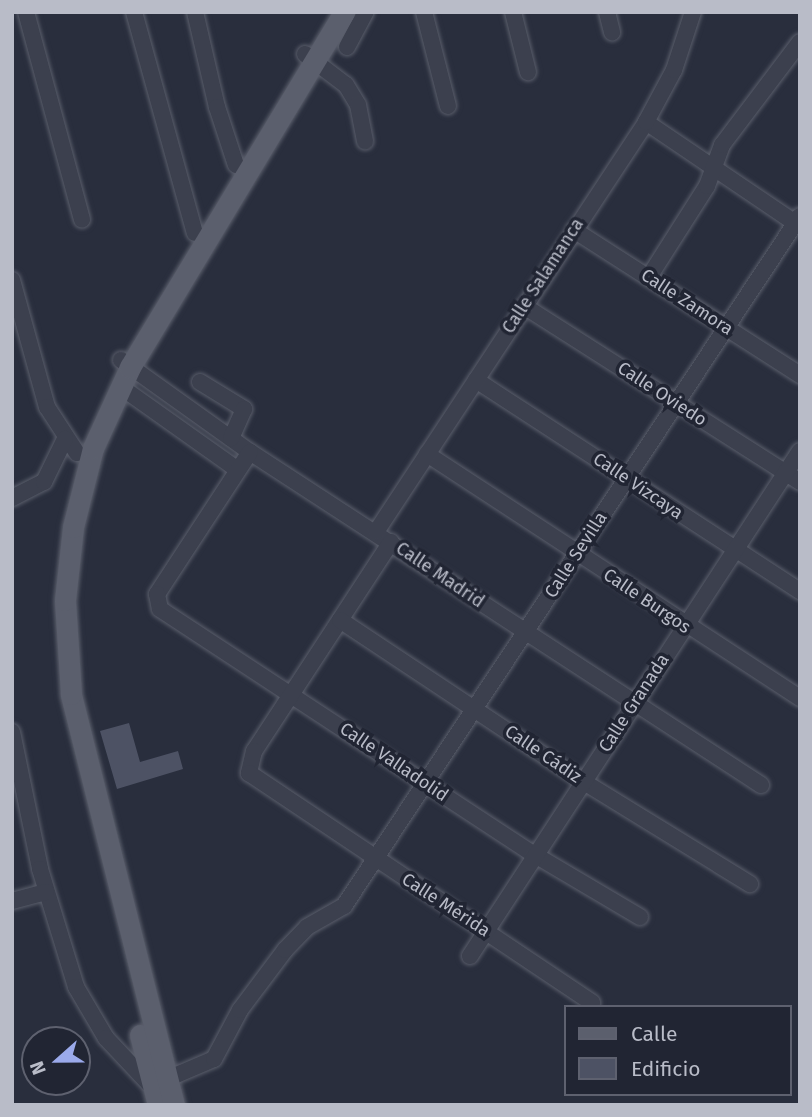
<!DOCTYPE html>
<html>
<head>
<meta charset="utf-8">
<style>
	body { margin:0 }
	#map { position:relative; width:812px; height:1117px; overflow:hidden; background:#292e3d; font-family:"Fira Sans",sans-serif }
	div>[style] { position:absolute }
	.building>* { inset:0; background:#4d5264 }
	.roads { filter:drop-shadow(0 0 2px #5a5e6b) drop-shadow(0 0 2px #5a5e6b) }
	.minor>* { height:16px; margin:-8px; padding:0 8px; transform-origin:8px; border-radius:8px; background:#3c404e }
	.major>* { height:21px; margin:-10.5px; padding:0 10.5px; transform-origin:10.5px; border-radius:10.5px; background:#5b5f6d }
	span { translate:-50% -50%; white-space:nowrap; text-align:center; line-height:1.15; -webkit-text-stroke:7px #212533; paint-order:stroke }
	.street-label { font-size:18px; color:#b9bcc8 }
	.frame { position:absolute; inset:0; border:14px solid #b9bcc8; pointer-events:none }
	.legend { position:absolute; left:564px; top:1005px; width:228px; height:91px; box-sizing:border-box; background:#212533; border:2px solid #5e616f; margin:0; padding:9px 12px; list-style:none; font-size:21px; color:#b9bcc8 }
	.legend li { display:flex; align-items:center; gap:14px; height:35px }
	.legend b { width:35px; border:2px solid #5e616f }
	.north { position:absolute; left:21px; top:1026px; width:70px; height:70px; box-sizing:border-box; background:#212533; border:2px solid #5e616f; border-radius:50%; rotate:249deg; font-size:19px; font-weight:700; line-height:28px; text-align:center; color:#b9bcc8 }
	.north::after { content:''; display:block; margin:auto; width:24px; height:32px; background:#9baaeb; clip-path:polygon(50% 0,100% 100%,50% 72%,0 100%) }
</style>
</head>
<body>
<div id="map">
	<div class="building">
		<i style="clip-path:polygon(129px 723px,140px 762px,178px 751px,183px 769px,117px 789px,100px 731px)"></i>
	</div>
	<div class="roads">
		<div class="minor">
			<i style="left:26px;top:12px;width:215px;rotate:74.9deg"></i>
			<i style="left:134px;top:12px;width:229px;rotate:74.6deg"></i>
			<i style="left:195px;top:12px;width:98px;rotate:77deg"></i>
			<i style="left:217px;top:107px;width:61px;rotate:71.9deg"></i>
			<i style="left:424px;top:12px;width:97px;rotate:75.7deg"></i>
			<i style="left:513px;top:12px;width:62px;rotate:76deg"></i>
			<i style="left:607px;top:12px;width:21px;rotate:76deg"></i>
			<i style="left:347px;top:47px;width:40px;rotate:-62deg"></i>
			<i style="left:305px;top:54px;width:51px;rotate:37.1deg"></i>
			<i style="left:346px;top:85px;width:23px;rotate:59deg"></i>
			<i style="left:358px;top:105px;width:37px;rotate:79deg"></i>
			<i style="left:646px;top:122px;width:180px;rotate:34.1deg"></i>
			<i style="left:574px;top:230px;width:269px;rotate:32.7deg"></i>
			<i style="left:649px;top:277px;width:108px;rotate:-57.5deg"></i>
			<i style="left:707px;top:186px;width:44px;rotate:-69.9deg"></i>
			<i style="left:722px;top:145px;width:129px;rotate:-52.9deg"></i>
			<i style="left:12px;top:280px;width:132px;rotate:74.6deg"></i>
			<i style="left:47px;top:407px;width:55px;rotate:56.9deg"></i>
			<i style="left:524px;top:306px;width:327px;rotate:32.5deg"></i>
			<i style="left:121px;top:360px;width:158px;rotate:35.5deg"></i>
			<i style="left:250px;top:452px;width:610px;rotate:33.09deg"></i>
			<i style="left:476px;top:380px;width:387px;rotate:33.1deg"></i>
			<i style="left:200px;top:382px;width:52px;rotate:31.5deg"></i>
			<i style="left:244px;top:409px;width:32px;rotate:114deg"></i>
			<i style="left:121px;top:387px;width:143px;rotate:35.4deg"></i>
			<i style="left:250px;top:452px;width:170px;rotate:123.2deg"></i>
			<i style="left:157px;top:594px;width:15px;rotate:79deg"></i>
			<i style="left:160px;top:609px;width:448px;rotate:33.3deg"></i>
			<i style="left:535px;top:855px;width:122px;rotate:30.6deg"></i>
			<i style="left:427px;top:454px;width:446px;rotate:33.2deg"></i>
			<i style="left:12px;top:498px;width:36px;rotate:-27deg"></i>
			<i style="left:44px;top:482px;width:48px;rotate:-64deg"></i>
			<i style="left:376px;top:532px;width:491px;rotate:-56.6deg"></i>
			<i style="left:646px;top:122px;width:59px;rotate:-61.7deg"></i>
			<i style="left:674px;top:70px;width:61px;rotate:-71.9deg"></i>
			<i style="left:391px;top:542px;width:250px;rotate:123.2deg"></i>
			<i style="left:254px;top:751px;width:23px;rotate:103deg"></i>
			<i style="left:249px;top:773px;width:413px;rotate:33.8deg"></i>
			<i style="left:340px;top:620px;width:293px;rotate:33.6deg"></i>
			<i style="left:584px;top:782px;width:195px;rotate:31.6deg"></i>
			<i style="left:12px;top:732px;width:140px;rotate:78.4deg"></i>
			<i style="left:40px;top:869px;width:123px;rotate:73deg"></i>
			<i style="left:76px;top:987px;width:59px;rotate:59.5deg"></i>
			<i style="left:106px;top:1038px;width:69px;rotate:46.8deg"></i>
			<i style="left:12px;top:901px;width:35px;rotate:-15deg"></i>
			<i style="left:470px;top:956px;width:603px;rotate:-56.84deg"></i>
			<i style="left:167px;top:1079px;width:51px;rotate:-23.1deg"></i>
			<i style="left:214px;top:1059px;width:55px;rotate:-62deg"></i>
			<i style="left:240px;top:1010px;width:75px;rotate:-53.1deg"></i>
			<i style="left:285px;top:950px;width:32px;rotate:-46deg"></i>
			<i style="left:307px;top:927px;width:43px;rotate:-29.6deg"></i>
			<i style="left:344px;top:906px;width:827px;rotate:-56.54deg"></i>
		</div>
		<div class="major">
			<i style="left:140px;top:1035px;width:72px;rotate:75.6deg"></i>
			<i style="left:174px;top:1105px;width:424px;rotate:-104.1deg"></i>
			<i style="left:71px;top:694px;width:94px;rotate:-93.7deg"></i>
			<i style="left:65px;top:600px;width:73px;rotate:-83.7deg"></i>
			<i style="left:73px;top:527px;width:81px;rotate:-75.8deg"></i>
			<i style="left:93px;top:448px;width:89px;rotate:-65.4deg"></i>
			<i style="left:130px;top:367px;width:415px;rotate:-58.9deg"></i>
		</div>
	</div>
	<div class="street-label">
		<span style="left:543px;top:276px;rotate:-57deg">Calle Salamanca</span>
		<span style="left:687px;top:302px;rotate:33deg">Calle Zamora</span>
		<span style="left:662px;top:394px;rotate:33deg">Calle Oviedo</span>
		<span style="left:638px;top:486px;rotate:34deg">Calle Vizcaya</span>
		<span style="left:576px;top:555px;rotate:-57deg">Calle Sevilla</span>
		<span style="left:440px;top:575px;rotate:34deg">Calle Madrid</span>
		<span style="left:647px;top:601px;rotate:34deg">Calle Burgos</span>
		<span style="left:634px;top:703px;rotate:-57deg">Calle Granada</span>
		<span style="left:543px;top:754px;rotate:34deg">Calle Cádiz</span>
		<span style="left:394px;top:762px;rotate:34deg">Calle Valladolid</span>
		<span style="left:446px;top:905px;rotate:33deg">Calle Mérida</span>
	</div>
	<div class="frame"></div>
	<ul class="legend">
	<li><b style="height:9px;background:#5b5f6d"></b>Calle</li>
	<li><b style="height:19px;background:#4d5264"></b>Edificio</li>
	</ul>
	<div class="north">N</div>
</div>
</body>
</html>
